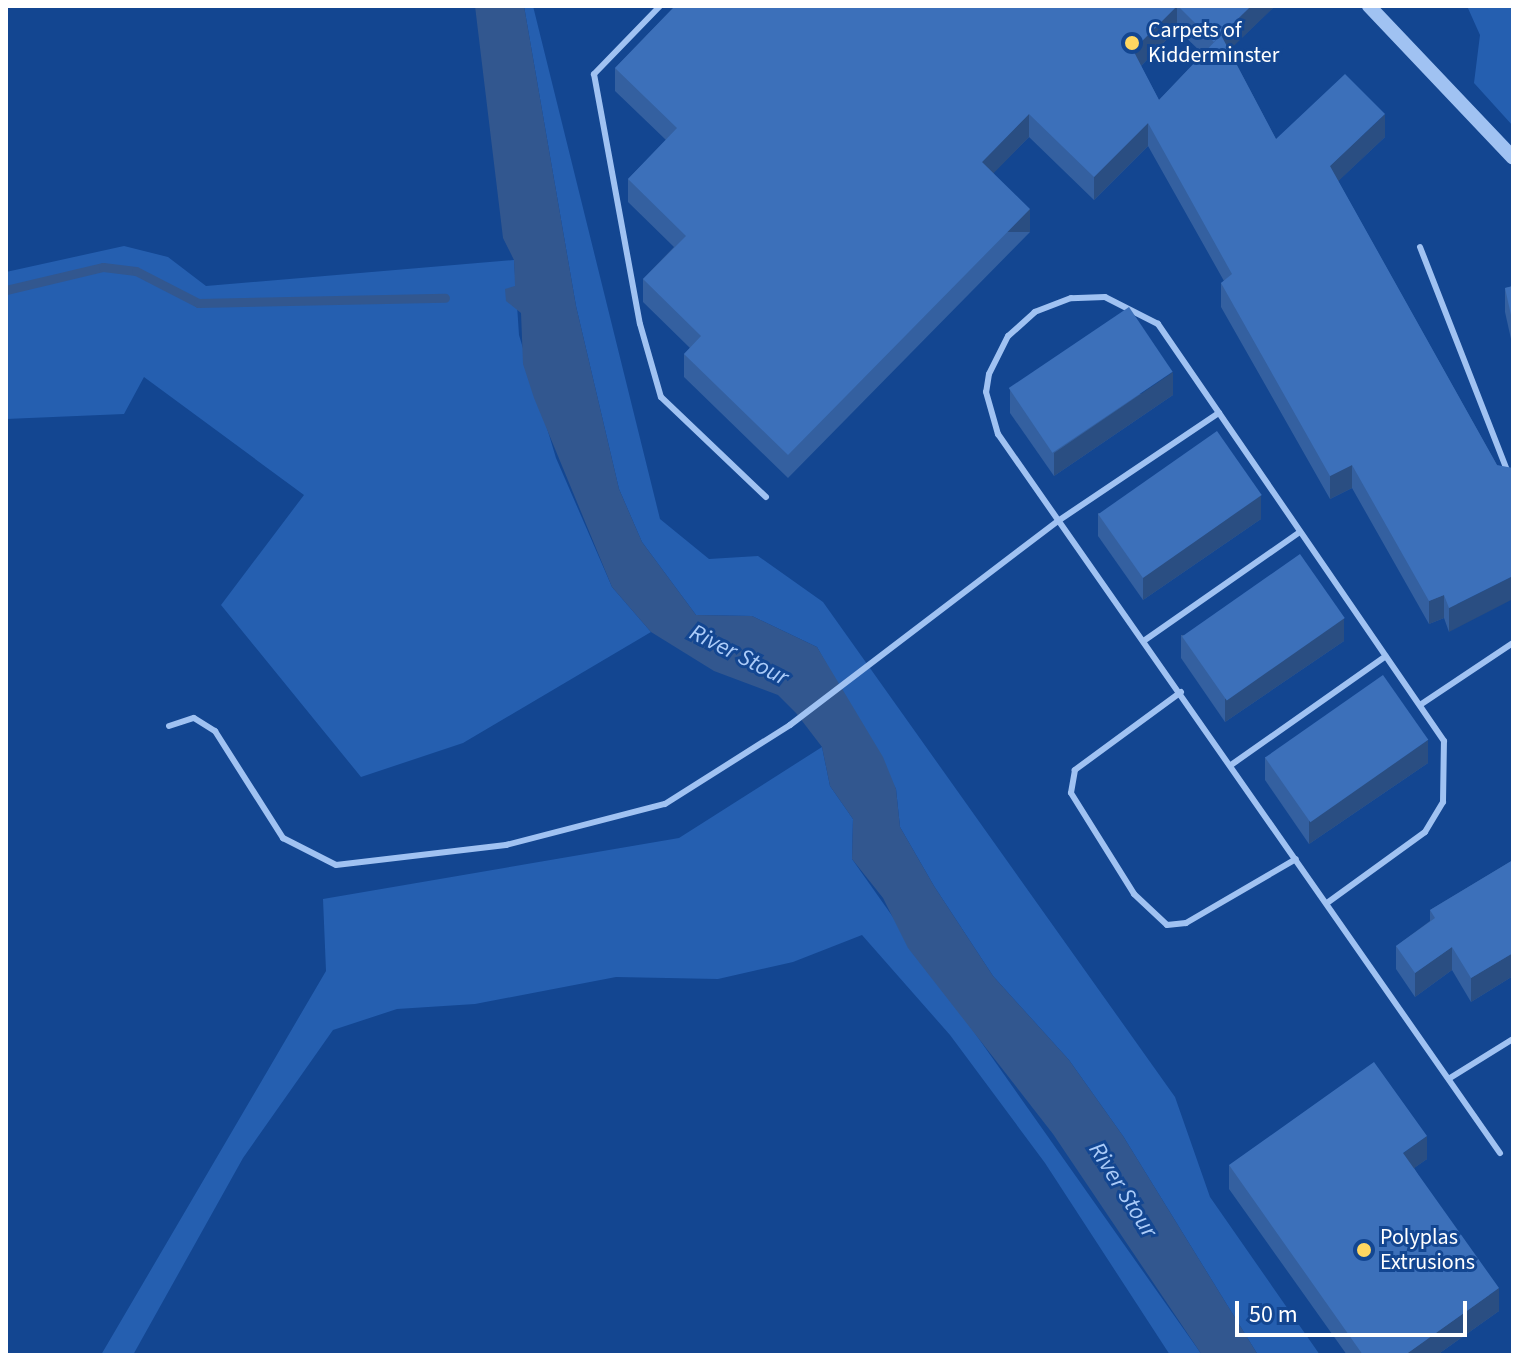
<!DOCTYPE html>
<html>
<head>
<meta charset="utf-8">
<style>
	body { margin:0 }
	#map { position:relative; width:1519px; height:1361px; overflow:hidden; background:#134691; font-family:"Source Sans 3",sans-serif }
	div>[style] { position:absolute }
	.green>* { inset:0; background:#255fb0 }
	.water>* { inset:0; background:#32578f }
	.stream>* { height:9px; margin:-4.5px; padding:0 4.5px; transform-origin:4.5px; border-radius:4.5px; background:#32578f }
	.service>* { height:6px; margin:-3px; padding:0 3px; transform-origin:3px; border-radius:3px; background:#a0c2f2 }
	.tertiary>* { height:14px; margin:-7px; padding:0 7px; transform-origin:7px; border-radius:7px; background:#a0c2f2 }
	.wall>* { inset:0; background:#3460a0 }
	.shaded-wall>* { inset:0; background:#2a4e82; transform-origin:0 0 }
	.building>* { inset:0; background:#3c70ba; transform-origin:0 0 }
	.dots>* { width:22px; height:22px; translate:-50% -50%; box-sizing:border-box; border:4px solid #134691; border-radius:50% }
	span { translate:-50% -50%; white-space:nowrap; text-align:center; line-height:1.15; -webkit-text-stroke:6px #134691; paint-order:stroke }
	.poi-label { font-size:22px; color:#fff }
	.left { translate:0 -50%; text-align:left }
	.water-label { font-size:24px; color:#acccf9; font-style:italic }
	.frame { position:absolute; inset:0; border:8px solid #fff; pointer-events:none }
	.scale { position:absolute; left:1235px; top:1301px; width:232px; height:36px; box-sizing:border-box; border:4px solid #fff; border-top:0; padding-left:10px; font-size:24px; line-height:28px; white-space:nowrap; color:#fff; -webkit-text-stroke:6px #134691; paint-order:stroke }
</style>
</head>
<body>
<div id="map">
	<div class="green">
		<i style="clip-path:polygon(524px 6px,533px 6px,660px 519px,709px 559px,758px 556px,823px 602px,1175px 1097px,1210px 1197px,1320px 1355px,1258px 1355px,1123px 1136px,1069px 1060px,993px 976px,934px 886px,900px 827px,896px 789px,817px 647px,752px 616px,696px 615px,642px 542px,619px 489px,576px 306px)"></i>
		<i style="clip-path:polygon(1467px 6px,1513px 6px,1513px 126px,1474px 83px,1480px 35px)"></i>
		<i style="clip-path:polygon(124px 246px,168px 257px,206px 286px,514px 260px,519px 335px,556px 458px,612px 587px,651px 632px,463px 743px,361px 777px,221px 605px,304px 495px,144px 377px,124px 414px,6px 419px,6px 272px)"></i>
		<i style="clip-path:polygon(822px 747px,830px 786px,853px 819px,852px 859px,1202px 1355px,1170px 1355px,1045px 1163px,950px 1035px,862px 935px,793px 962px,718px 979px,616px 977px,475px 1004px,397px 1009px,333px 1030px,243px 1158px,133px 1355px,101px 1355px,326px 971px,323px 899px,679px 838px)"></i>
	</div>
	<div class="water">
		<i style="clip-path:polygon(475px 6px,524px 6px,576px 306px,619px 489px,642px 542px,696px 615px,752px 616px,817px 647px,883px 757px,896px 789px,900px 827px,934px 886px,993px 976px,1069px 1060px,1123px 1136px,1258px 1355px,1202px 1355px,1053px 1134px,908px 948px,883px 898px,852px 859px,853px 819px,830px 786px,822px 747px,796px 713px,778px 695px,714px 671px,651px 632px,612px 587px,534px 398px,523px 364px,521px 313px,506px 301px,505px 289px,515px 286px,514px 260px,503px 238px)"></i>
	</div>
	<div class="stream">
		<i style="left:6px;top:290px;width:100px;rotate:-13.3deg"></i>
		<i style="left:103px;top:267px;width:33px;rotate:7deg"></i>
		<i style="left:136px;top:271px;width:70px;rotate:27.3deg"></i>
		<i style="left:198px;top:303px;width:247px;rotate:-1.2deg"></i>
	</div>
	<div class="service">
		<i style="left:660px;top:6px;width:95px;rotate:134.1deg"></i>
		<i style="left:594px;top:74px;width:254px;rotate:79.6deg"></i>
		<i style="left:640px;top:324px;width:76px;rotate:74deg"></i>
		<i style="left:661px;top:397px;width:145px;rotate:43.6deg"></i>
		<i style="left:1420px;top:247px;width:256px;rotate:68.7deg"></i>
		<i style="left:1145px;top:640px;width:189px;rotate:-34.9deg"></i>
		<i style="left:1181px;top:692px;width:132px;rotate:143.7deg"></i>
		<i style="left:1075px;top:770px;width:23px;rotate:100deg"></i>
		<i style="left:1071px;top:793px;width:119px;rotate:58deg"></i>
		<i style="left:1134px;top:894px;width:45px;rotate:43.2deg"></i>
		<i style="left:1167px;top:925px;width:19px;rotate:-6deg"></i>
		<i style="left:1186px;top:923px;width:127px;rotate:-30.2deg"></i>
		<i style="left:1420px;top:705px;width:112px;rotate:-33.7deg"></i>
		<i style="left:169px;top:726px;width:26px;rotate:-18deg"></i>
		<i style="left:194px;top:718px;width:25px;rotate:32deg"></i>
		<i style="left:215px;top:731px;width:127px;rotate:57.6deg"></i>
		<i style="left:283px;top:838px;width:59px;rotate:27deg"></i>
		<i style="left:336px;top:865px;width:171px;rotate:-6.7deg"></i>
		<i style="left:506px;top:845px;width:164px;rotate:-14.5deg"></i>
		<i style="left:665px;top:804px;width:148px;rotate:-32.3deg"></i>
		<i style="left:790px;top:725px;width:337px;rotate:-37.3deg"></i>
		<i style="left:1058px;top:521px;width:194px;rotate:-33.9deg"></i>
		<i style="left:1231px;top:765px;width:189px;rotate:-35.1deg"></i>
		<i style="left:1327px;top:903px;width:121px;rotate:-35.9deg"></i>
		<i style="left:1425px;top:832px;width:35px;rotate:-59deg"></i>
		<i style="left:1443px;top:802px;width:61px;rotate:-89.1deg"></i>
		<i style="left:1444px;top:741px;width:506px;rotate:-124.44deg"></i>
		<i style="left:1158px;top:324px;width:59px;rotate:-153deg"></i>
		<i style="left:1105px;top:297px;width:34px;rotate:178deg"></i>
		<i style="left:1071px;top:298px;width:39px;rotate:159deg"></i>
		<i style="left:1035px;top:312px;width:36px;rotate:138deg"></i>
		<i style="left:1008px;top:336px;width:42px;rotate:116.6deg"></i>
		<i style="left:989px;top:374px;width:18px;rotate:99deg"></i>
		<i style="left:986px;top:392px;width:44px;rotate:74.1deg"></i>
		<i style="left:998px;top:434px;width:877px;rotate:55.08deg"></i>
		<i style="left:1450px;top:1078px;width:74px;rotate:-31.8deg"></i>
	</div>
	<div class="tertiary">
		<i style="left:1369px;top:6px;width:209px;rotate:46.5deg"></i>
	</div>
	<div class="wall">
		<i style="clip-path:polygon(evenodd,675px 6px,1275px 6px,1229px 50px,1276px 139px,1385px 137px,1338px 181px,1497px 465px,1449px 632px,1444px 618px,1429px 624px,1352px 488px,1330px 499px,1221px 307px,1221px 283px,1224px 281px,1148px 146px,1094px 200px,1029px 137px,993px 173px,1030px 232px,788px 478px,684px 377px,684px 354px,690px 348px,643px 302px,643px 279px,674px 247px,628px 202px,628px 179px,666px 140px,615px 91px,615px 68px,675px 6px,1177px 29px,1203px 54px,1159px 100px,1141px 66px,1177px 29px)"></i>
		<i style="clip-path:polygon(1513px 286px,1513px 348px,1505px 312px,1505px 288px)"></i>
		<i style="clip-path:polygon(1010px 389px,1173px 395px,1054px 476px,1010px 413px)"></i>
		<i style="clip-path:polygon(1098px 513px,1261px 519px,1143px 600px,1098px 536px)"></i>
		<i style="clip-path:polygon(1181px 635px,1344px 641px,1225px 722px,1181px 658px)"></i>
		<i style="clip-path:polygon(1265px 757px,1428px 763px,1309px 844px,1265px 780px)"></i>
		<i style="clip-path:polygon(1513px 860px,1513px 976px,1471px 1002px,1452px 970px,1415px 997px,1396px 969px,1396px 946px,1430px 921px,1430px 910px)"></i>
		<i style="clip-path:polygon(1427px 1159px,1414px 1168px,1499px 1311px,1437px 1355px,1347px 1355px,1229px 1189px,1229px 1165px)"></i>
	</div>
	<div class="shaded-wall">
		<i style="clip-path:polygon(1177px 6px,1177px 29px,1133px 74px,1133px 50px)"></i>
		<i style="clip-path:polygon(1251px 6px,1275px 6px,1214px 65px,1214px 42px)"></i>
		<i style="clip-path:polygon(1029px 114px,1029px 137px,982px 185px,982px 162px)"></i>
		<i style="clip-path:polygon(1385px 114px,1385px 137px,1330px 189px,1330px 166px)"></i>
		<i style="clip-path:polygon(1148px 123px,1148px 146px,1094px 200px,1094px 177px)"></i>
		<i style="left:1030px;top:209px;width:23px;height:345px;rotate:90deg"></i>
		<i style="clip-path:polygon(1173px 372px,1173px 395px,1054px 476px,1054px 453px)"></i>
		<i style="clip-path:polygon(1352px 465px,1352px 488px,1330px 499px,1330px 476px)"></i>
		<i style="clip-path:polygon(1261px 495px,1261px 519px,1143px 600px,1143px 577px)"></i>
		<i style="clip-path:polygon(1513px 576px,1513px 599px,1449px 632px,1449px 608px)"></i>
		<i style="clip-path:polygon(1444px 595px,1444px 618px,1429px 624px,1429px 601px)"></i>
		<i style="clip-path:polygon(1344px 618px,1344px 641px,1225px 722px,1225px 699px)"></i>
		<i style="clip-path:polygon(1428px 740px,1428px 763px,1309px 844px,1309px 821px)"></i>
		<i style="clip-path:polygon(1452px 947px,1452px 970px,1415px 997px,1415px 973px)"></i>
		<i style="clip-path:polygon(1513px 953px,1513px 976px,1471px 1002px,1471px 978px)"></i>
		<i style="clip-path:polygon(1427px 1136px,1427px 1159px,1403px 1176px,1403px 1153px)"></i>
		<i style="clip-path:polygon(1499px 1288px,1499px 1311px,1437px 1355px,1405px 1355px)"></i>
	</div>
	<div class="building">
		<i style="clip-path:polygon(675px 6px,1177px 6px,1133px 50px,1159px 100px,1221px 35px,1276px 139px,1345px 74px,1385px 114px,1330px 166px,1497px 465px,1513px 468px,1513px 576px,1449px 608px,1444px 595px,1429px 601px,1352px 465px,1330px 476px,1221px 283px,1232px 274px,1148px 123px,1094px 177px,1029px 114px,982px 162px,1030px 209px,788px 455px,684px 354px,701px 336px,643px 279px,686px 236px,628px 179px,677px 128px,615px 68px)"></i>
		<i style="clip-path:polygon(1178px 6px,1251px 6px,1214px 42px)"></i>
		<i style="clip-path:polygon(1513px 286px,1513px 324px,1505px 288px)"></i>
		<i style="left:1129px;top:307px;width:78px;height:145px;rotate:56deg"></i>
		<i style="left:1217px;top:431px;width:78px;height:145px;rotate:55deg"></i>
		<i style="left:1300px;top:554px;width:78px;height:144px;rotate:55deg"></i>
		<i style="left:1383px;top:675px;width:79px;height:144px;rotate:55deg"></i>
		<i style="clip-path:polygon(1513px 860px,1513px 953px,1471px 978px,1452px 947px,1415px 973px,1396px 946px,1435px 918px,1430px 910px)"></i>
		<i style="clip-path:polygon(1374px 1062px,1427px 1136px,1403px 1153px,1499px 1288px,1405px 1355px,1363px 1355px,1229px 1165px)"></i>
	</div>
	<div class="dots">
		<i style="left:1132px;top:43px;background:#ffd761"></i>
		<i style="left:1364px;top:1250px;background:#ffd761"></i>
	</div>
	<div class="poi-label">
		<span class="left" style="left:1148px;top:43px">Carpets of<br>Kidderminster</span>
		<span class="left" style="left:1380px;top:1250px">Polyplas<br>Extrusions</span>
	</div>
	<div class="water-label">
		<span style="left:739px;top:655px;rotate:27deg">River Stour</span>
		<span style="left:1123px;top:1190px;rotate:58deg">River Stour</span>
	</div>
	<div class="frame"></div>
	<div class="scale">50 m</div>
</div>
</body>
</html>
